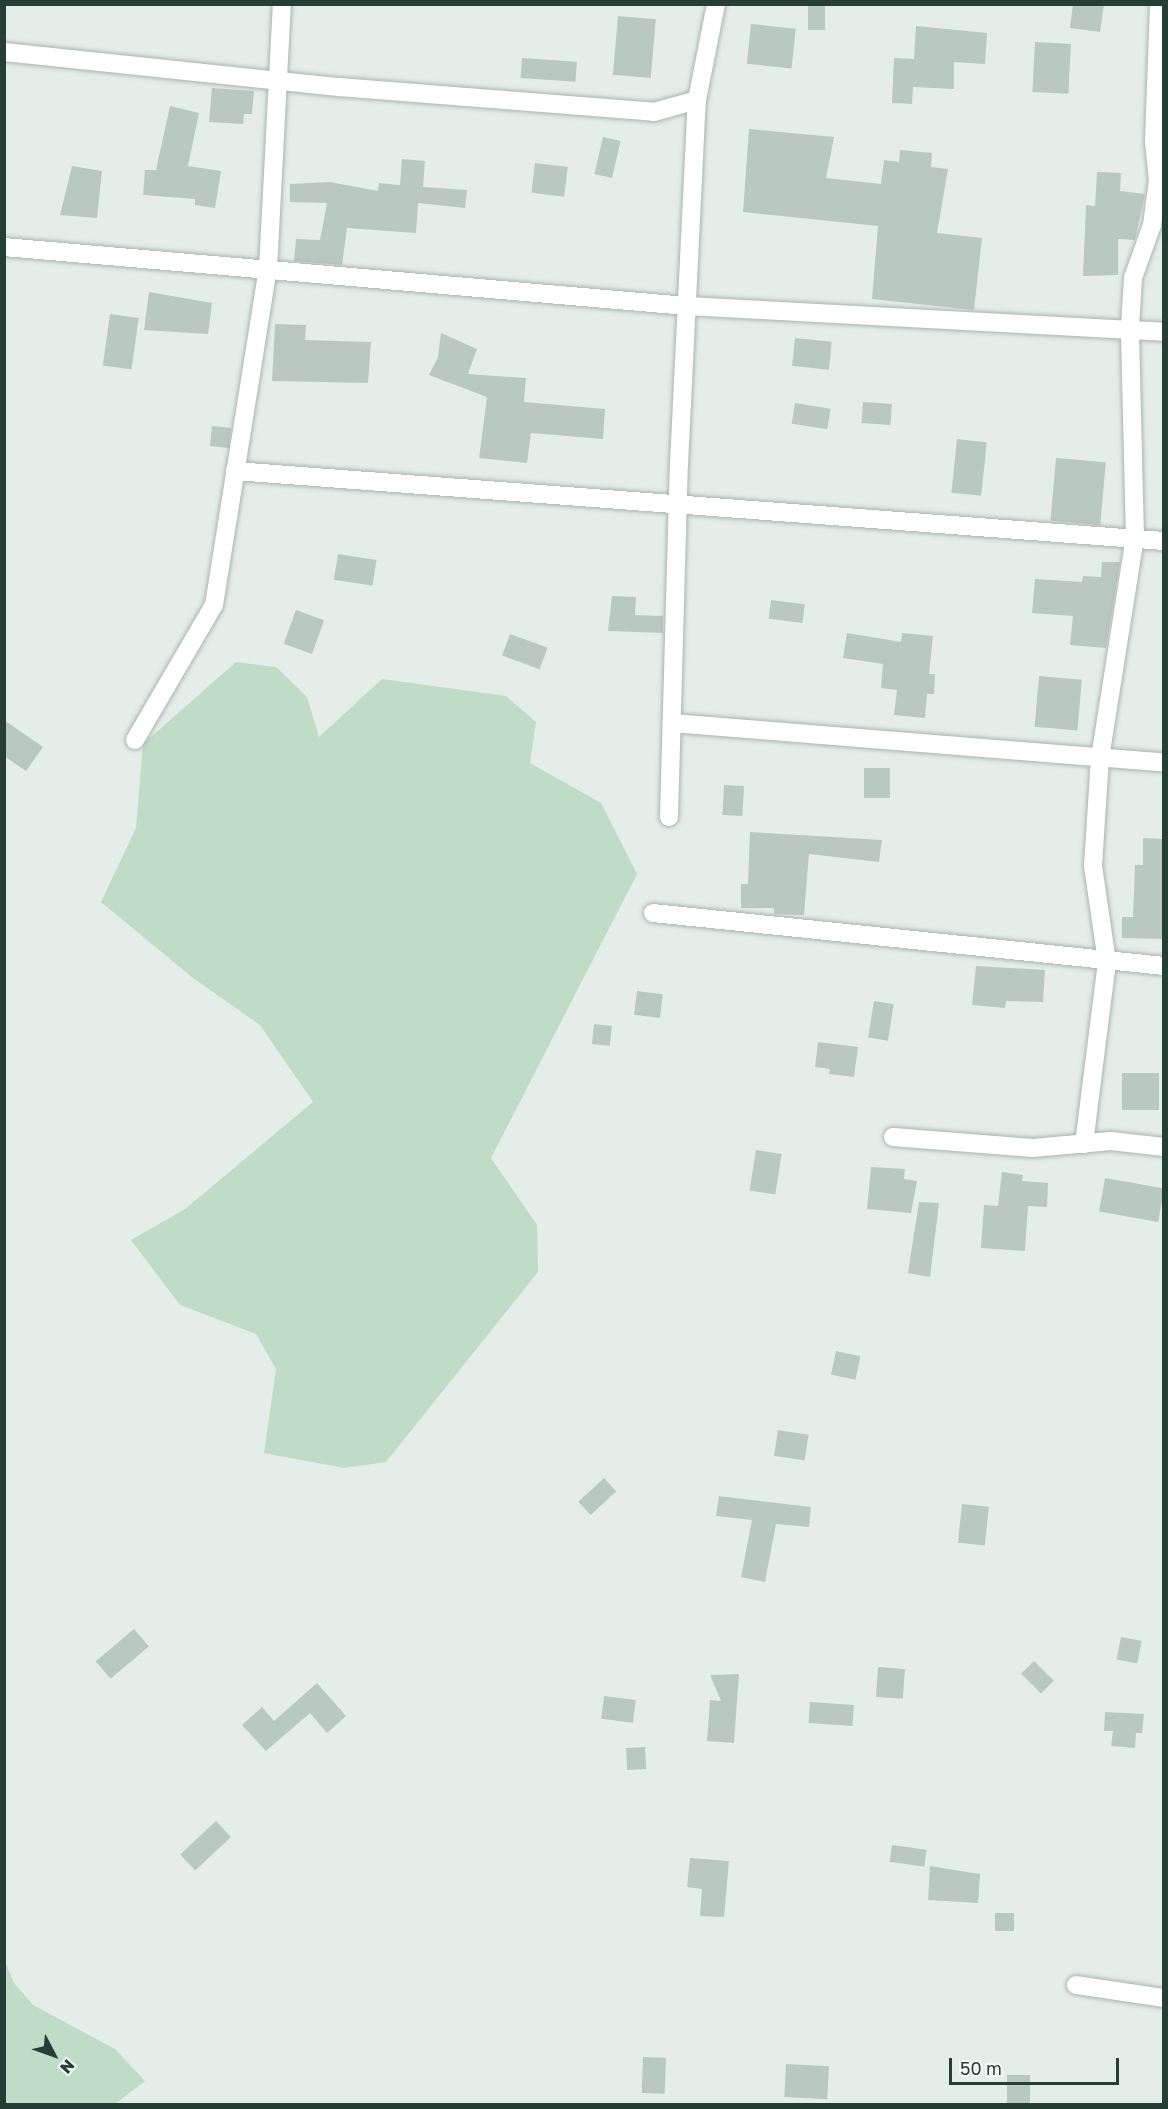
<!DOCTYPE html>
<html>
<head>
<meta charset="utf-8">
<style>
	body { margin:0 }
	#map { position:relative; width:1168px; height:2109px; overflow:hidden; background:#e5ede9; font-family:"Golos Text",sans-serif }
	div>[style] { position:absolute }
	.green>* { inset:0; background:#bfdcc6 }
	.building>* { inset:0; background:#bac8c2; transform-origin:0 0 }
	.roads { filter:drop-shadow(0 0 2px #a8b5b0) drop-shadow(0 0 2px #a8b5b0) }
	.minor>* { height:18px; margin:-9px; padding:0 9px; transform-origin:9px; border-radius:9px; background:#fff }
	span { translate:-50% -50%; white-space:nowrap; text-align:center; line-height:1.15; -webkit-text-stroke:6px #f5f9f7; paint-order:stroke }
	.frame { position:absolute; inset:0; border:6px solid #253e36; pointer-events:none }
	.north { position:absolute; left:24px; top:2025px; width:60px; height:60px; -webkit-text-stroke:4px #f5f9f7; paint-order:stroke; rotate:131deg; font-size:16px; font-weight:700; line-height:24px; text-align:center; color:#253e36 }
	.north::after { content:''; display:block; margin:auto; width:21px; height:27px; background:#253e36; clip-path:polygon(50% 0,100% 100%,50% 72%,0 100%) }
	.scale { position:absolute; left:949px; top:2058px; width:170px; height:27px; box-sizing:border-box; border:3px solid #253e36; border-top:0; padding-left:8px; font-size:18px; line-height:21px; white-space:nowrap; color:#253e36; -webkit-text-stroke:4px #f5f9f7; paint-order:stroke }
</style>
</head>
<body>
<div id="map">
	<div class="green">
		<i style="clip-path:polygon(236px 662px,276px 667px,307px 697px,319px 737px,382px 679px,506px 696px,536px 722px,530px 763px,601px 803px,637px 874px,491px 1158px,537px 1225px,538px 1272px,386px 1462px,344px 1468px,264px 1453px,276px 1369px,256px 1334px,180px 1305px,131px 1240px,185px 1209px,313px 1102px,260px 1025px,193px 978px,101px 902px,136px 828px,143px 744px)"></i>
		<i style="clip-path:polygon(4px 1959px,14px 1983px,33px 2005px,115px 2049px,145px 2081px,115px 2104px,5px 2104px)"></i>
	</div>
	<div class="building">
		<i style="left:808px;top:4px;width:17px;height:26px"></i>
		<i style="clip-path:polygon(1073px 4px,1104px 4px,1100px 32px,1070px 28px)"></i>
		<i style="left:618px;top:16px;width:38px;height:59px;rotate:5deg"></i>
		<i style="left:751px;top:24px;width:45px;height:40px;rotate:6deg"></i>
		<i style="clip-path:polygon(916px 26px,987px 33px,985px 64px,954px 62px,954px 89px,913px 87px,912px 104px,892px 103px,894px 58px,914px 59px)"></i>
		<i style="left:1035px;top:42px;width:36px;height:50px;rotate:3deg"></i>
		<i style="left:522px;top:58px;width:55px;height:20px;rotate:4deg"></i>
		<i style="clip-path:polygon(212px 88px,254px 91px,252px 114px,244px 114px,243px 124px,209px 122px)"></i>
		<i style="clip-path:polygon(170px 106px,199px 113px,188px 166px,221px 171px,215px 208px,195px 205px,195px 199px,143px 195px,145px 170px,156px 170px)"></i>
		<i style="clip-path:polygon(749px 129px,834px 137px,826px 178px,881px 184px,884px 160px,899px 162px,900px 150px,932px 153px,931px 167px,948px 169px,937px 233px,982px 238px,974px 310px,872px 299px,878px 226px,743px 212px)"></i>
		<i style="left:603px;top:137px;width:18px;height:38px;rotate:13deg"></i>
		<i style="clip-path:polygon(402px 159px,425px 161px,423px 187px,467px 190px,465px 208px,418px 203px,416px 233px,347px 228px,342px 265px,294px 261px,296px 239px,320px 240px,327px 203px,290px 202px,290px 184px,330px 182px,378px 191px,379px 183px,400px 185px)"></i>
		<i style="left:535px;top:163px;width:33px;height:30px;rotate:7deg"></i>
		<i style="clip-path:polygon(72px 166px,102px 171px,97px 218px,60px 215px)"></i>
		<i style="clip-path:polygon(1097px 172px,1121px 173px,1120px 191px,1145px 194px,1135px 240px,1118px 239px,1118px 275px,1083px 276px,1086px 205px,1095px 206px)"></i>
		<i style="clip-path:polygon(149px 292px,212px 303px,208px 334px,144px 330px)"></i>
		<i style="left:110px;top:314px;width:29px;height:52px;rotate:8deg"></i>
		<i style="clip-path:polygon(275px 324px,306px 325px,305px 340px,371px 342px,368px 383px,272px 381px)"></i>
		<i style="clip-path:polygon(441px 333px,477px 349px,468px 374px,526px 378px,524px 402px,605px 409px,603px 439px,531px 433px,527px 463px,479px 458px,487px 397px,429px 375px,438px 357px)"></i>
		<i style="left:795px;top:338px;width:37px;height:28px;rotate:6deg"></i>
		<i style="left:863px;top:402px;width:29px;height:21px;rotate:4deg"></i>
		<i style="left:795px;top:403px;width:36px;height:21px;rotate:9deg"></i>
		<i style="left:212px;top:426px;width:19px;height:20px;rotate:6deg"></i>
		<i style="left:957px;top:439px;width:30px;height:54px;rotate:6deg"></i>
		<i style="left:1056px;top:458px;width:50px;height:63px;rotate:5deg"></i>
		<i style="left:338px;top:554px;width:39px;height:26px;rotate:9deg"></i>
		<i style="clip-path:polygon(1102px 562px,1120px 562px,1106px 648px,1070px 645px,1073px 616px,1032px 613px,1035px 579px,1082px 582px,1083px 576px,1101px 577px)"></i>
		<i style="clip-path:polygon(612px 596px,636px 597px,635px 615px,663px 616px,663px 633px,608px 631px)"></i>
		<i style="left:771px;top:600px;width:34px;height:19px;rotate:7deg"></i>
		<i style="left:296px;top:610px;width:30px;height:36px;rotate:20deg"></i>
		<i style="clip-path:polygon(847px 633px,901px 642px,902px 633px,933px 636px,929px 674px,935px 674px,934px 694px,927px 694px,925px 718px,894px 715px,897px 690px,881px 688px,883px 664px,843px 658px)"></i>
		<i style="left:510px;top:634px;width:40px;height:23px;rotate:20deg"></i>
		<i style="left:1039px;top:676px;width:43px;height:51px;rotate:5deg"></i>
		<i style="clip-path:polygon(4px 720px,43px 747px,26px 771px,4px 756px)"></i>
		<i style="left:890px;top:768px;width:30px;height:26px;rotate:90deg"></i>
		<i style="left:724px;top:785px;width:20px;height:30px;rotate:3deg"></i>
		<i style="clip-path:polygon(750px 832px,882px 840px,879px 862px,809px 854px,804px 915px,774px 914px,774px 908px,741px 908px,741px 884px,748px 884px)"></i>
		<i style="clip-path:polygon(1143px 838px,1164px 839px,1164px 939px,1122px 938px,1122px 917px,1133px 917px,1135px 865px,1143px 865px)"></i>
		<i style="clip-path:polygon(976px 966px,1045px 970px,1043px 1002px,1006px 1001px,1005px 1008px,972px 1005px)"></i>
		<i style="left:637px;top:991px;width:26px;height:24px;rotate:7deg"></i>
		<i style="left:874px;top:1001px;width:20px;height:37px;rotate:9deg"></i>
		<i style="left:594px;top:1024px;width:18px;height:20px;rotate:6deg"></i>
		<i style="clip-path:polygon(818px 1042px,858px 1047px,854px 1077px,829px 1074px,830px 1069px,815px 1067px)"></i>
		<i style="left:1122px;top:1073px;width:37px;height:37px"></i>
		<i style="left:756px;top:1150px;width:26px;height:41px;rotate:9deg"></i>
		<i style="clip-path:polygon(871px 1167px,905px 1169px,904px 1179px,917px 1181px,911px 1213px,867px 1209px)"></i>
		<i style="clip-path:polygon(1002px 1172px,1023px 1175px,1022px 1181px,1048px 1183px,1047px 1207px,1028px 1206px,1025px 1251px,981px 1248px,984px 1205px,998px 1206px)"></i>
		<i style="left:1105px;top:1178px;width:60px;height:34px;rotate:10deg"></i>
		<i style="clip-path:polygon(919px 1202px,939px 1203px,930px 1277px,908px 1273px)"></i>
		<i style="left:836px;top:1351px;width:25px;height:24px;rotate:12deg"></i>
		<i style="left:778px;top:1430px;width:31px;height:26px;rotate:9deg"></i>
		<i style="left:604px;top:1478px;width:18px;height:35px;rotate:47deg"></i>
		<i style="clip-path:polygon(719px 1496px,811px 1507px,809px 1527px,776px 1524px,765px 1582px,741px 1577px,752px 1520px,716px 1516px)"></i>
		<i style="left:962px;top:1504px;width:27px;height:39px;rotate:6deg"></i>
		<i style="left:134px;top:1629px;width:23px;height:50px;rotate:50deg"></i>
		<i style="left:1121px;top:1637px;width:21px;height:23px;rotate:11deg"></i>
		<i style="left:1034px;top:1661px;width:28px;height:18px;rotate:45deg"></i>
		<i style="left:878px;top:1667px;width:27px;height:30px;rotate:4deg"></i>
		<i style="clip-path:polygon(739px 1674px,734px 1743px,707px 1741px,710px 1700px,721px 1701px,710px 1675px)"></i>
		<i style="clip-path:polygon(317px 1683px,346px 1716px,327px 1733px,310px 1713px,266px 1751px,242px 1725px,262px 1707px,274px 1721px)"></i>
		<i style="left:604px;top:1696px;width:32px;height:23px;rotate:7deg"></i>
		<i style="left:810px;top:1702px;width:44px;height:21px;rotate:4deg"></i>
		<i style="clip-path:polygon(1105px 1712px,1144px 1714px,1142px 1733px,1136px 1733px,1135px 1748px,1111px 1746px,1113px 1731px,1104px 1731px)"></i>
		<i style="left:645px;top:1747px;width:22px;height:19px;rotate:87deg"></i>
		<i style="left:216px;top:1821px;width:22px;height:49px;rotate:47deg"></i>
		<i style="left:892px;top:1845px;width:35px;height:17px;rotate:8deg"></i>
		<i style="clip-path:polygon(690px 1858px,729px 1861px,724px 1917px,700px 1916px,702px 1889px,687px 1887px)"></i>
		<i style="clip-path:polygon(930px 1866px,980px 1874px,978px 1903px,928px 1900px)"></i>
		<i style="left:995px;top:1913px;width:19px;height:18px"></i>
		<i style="left:643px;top:2057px;width:23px;height:36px;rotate:2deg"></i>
		<i style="left:786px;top:2064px;width:43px;height:33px;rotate:3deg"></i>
		<i style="left:1007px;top:2075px;width:23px;height:29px"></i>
	</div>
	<div class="roads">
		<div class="minor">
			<i style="left:4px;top:52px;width:337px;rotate:6deg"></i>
			<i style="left:339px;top:87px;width:316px;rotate:4.5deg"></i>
			<i style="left:654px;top:112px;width:45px;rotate:-15.6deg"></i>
			<i style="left:4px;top:247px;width:686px;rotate:4.94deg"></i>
			<i style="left:687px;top:306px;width:478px;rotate:3.1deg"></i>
			<i style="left:235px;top:471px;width:932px;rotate:4.31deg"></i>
			<i style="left:672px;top:723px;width:494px;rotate:4.6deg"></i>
			<i style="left:135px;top:740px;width:156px;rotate:-59.7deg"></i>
			<i style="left:214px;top:605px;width:340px;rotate:-80.9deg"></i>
			<i style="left:268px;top:269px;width:265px;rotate:-87deg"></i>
			<i style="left:669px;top:817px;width:353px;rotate:-88.4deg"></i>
			<i style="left:679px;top:464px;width:364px;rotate:-87.2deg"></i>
			<i style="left:697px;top:100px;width:98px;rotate:-78.8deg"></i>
			<i style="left:653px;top:913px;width:514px;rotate:5.92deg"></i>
			<i style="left:893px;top:1137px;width:140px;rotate:4.5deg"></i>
			<i style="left:1033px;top:1148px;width:78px;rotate:-5.1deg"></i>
			<i style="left:1111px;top:1141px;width:53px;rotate:6.5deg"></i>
			<i style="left:1084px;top:1144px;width:183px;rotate:-82.8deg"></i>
			<i style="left:1107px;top:962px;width:97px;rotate:-98.3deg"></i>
			<i style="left:1093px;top:866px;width:108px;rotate:-86.3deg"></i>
			<i style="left:1100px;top:758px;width:223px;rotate:-81deg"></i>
			<i style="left:1135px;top:538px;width:211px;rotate:-91.4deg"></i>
			<i style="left:1130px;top:327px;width:49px;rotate:-86.5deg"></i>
			<i style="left:1133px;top:278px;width:56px;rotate:-70.3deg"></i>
			<i style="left:1152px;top:225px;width:45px;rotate:-82.4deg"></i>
			<i style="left:1158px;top:180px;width:39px;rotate:-96deg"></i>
			<i style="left:1154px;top:141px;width:137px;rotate:-87.9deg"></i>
			<i style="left:1076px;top:1985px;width:89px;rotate:8.4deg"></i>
		</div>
	</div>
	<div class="frame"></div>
	<div class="north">N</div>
	<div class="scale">50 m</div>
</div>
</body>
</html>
